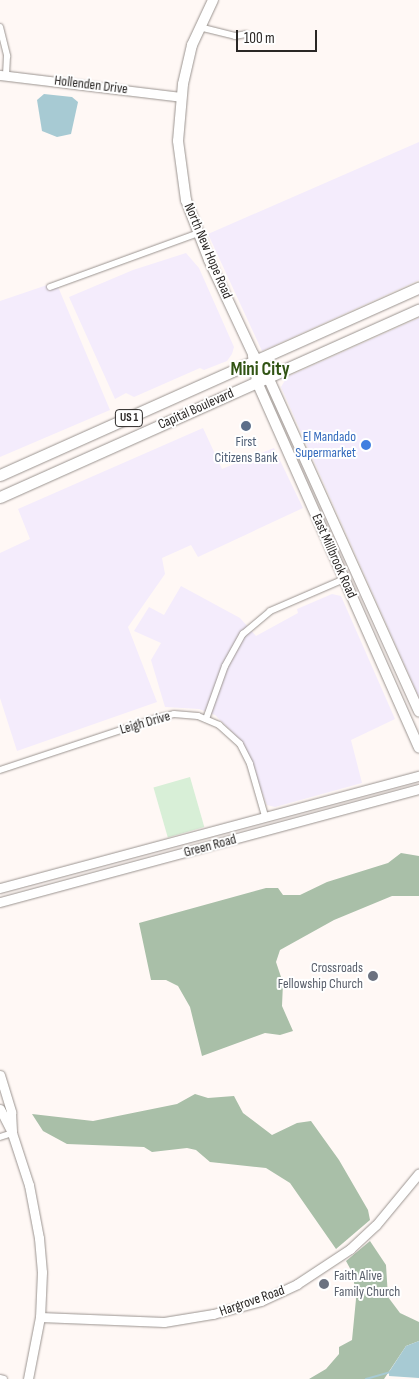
<!DOCTYPE html>
<html>
<head>
<meta charset="utf-8">
<style>
	body { margin:0 }
	#map { position:relative; width:419px; height:1379px; overflow:hidden; background:#fff8f5; font-family:"Sofia Sans Condensed",sans-serif }
	div>[style] { position:absolute }
	.commercial>* { inset:0; background:#f4ecfc }
	.green>* { inset:0; background:#d8efd7; transform-origin:0 0 }
	.forest>* { inset:0; background:#a9bfa8 }
	.water>* { inset:0; background:#a7cad3 }
	.stream>* { height:2px; margin:-1px; padding:0 1px; transform-origin:1px; border-radius:1px; background:#a7cad3 }
	.roads { filter:drop-shadow(0 0 1px #9b9490) drop-shadow(0 0 1px #9b9490) }
	.street>* { height:6px; margin:-3px; padding:0 3px; transform-origin:3px; border-radius:3px; background:#fff }
	.secondary>* { height:9px; margin:-4.5px; padding:0 4.5px; transform-origin:4.5px; border-radius:4.5px; background:#fff }
	.primary>* { height:10px; margin:-5px; padding:0 5px; transform-origin:5px; border-radius:5px; background:#fff }
	.highway>* { height:11px; margin:-5.5px; padding:0 5.5px; transform-origin:5.5px; border-radius:5.5px; background:#fff }
	.dots>* { width:14px; height:14px; translate:-50% -50%; box-sizing:border-box; border:2px solid #fff; border-radius:50% }
	span { translate:-50% -50%; white-space:nowrap; text-align:center; line-height:1.15; -webkit-text-stroke:4px #fff; paint-order:stroke }
	.shield-label span { padding:1px 4px; background:#fff; border:1px solid; border-radius:4px; -webkit-text-stroke-width:0 }
	.shield-label { font-size:12px; color:#2a2725; font-weight:700 }
	.street-label { font-size:14px; color:#2a2725 }
	.shop-label { font-size:14px; color:#366cbe }
	.right { translate:-100% -50%; text-align:right }
	.service-label { font-size:14px; color:#4e5e75 }
	.worship-label { font-size:14px; color:#5b616d }
	.left { translate:0 -50%; text-align:left }
	.district-label { font-size:19px; color:#315414; font-weight:700 }
	.scale { position:absolute; left:236px; top:30px; width:81px; height:22px; box-sizing:border-box; border:2px solid #2a2725; border-top:0; padding-left:6px; font-size:15px; line-height:18px; white-space:nowrap; color:#2a2725; -webkit-text-stroke:4px #fff; paint-order:stroke }
</style>
</head>
<body>
<div id="map">
	<div class="commercial">
		<i style="clip-path:polygon(419px 142px,419px 280px,262px 351px,208px 234px)"></i>
		<i style="clip-path:polygon(186px 253px,199px 268px,234px 347px,232px 354px,227px 361px,204px 370px,200px 368px,134px 397px,126px 393px,115px 399px,69px 297px,133px 270px)"></i>
		<i style="clip-path:polygon(56px 282px,110px 410px,0 457px,0 301px)"></i>
		<i style="clip-path:polygon(419px 318px,419px 697px,281px 387px,287px 377px)"></i>
		<i style="clip-path:polygon(203px 428px,222px 469px,274px 448px,303px 508px,198px 557px,191px 545px,162px 558px,165px 574px,128px 627px,157px 702px,17px 751px,0 698px,0 553px,30px 539px,18px 509px)"></i>
		<i style="clip-path:polygon(181px 586px,240px 618px,256px 636px,298px 613px,297px 609px,332px 594px,341px 596px,395px 719px,351px 740px,362px 783px,275px 807px,267px 805px,243px 743px,215px 715px,199px 709px,165px 707px,151px 660px,161px 643px,134px 631px,149px 607px,164px 615px)"></i>
	</div>
	<div class="green">
		<i style="left:190px;top:777px;width:52px;height:38px;rotate:74deg"></i>
	</div>
	<div class="forest">
		<i style="clip-path:polygon(401px 853px,419px 856px,419px 896px,392px 896px,334px 920px,280px 950px,276px 962px,283px 983px,282px 1006px,293px 1031px,280px 1035px,265px 1033px,202px 1056px,190px 1007px,178px 986px,166px 980px,151px 980px,139px 923px,266px 888px,278px 888px,283px 895px,300px 895px,327px 882px,388px 863px)"></i>
		<i style="clip-path:polygon(195px 1094px,208px 1098px,234px 1096px,243px 1113px,272px 1135px,297px 1123px,311px 1121px,339px 1160px,368px 1210px,370px 1220px,336px 1249px,290px 1183px,266px 1168px,210px 1162px,196px 1150px,187px 1148px,152px 1152px,144px 1147px,67px 1144px,43px 1131px,32px 1114px,93px 1121px,177px 1104px)"></i>
		<i style="clip-path:polygon(370px 1241px,386px 1265px,388px 1297px,400px 1313px,419px 1322px,419px 1341px,406px 1346px,384px 1379px,309px 1379px,326px 1369px,339px 1354px,339px 1347px,352px 1340px,356px 1299px,353px 1274px,346px 1261px)"></i>
	</div>
	<div class="water">
		<i style="clip-path:polygon(44px 94px,72px 97px,78px 102px,71px 134px,57px 137px,42px 131px,37px 100px)"></i>
		<i style="clip-path:polygon(419px 1341px,419px 1378px,389px 1376px,389px 1372px,406px 1346px)"></i>
	</div>
	<div class="stream">
		<i style="left:366px;top:1379px;width:25px;rotate:-16deg"></i>
	</div>
	<div class="roads">
		<div class="street">
			<i style="left:0;top:27px;width:30px;rotate:76deg"></i>
			<i style="left:7px;top:56px;width:19px;rotate:93deg"></i>
			<i style="left:199px;top:27px;width:37px;rotate:14deg"></i>
			<i style="left:235px;top:36px;width:11px;rotate:-10deg"></i>
			<i style="left:50px;top:287px;width:158px;rotate:-20deg"></i>
			<i style="left:206px;top:719px;width:56px;rotate:-70.3deg"></i>
			<i style="left:225px;top:666px;width:37px;rotate:-61deg"></i>
			<i style="left:243px;top:634px;width:35px;rotate:-40deg"></i>
			<i style="left:270px;top:611px;width:81px;rotate:-23.4deg"></i>
			<i style="left:0;top:770px;width:165px;rotate:-18.3deg"></i>
			<i style="left:157px;top:718px;width:17px;rotate:-13deg"></i>
			<i style="left:174px;top:714px;width:24px;rotate:5deg"></i>
			<i style="left:198px;top:716px;width:23px;rotate:23deg"></i>
			<i style="left:219px;top:725px;width:28px;rotate:42deg"></i>
			<i style="left:240px;top:744px;width:22px;rotate:63deg"></i>
			<i style="left:250px;top:764px;width:54px;rotate:73.9deg"></i>
			<i style="left:0;top:1137px;width:13px;rotate:-18deg"></i>
			<i style="left:0;top:1378px;width:4px;rotate:14deg"></i>
		</div>
		<div class="secondary">
			<i style="left:0;top:75px;width:182px;rotate:6.9deg"></i>
			<i style="left:0;top:888px;width:434px;rotate:-15deg"></i>
			<i style="left:0;top:902px;width:434px;rotate:-15.1deg"></i>
			<i style="left:0;top:1075px;width:39px;rotate:73deg"></i>
			<i style="left:11px;top:1112px;width:19px;rotate:87deg"></i>
			<i style="left:0;top:1109px;width:27px;rotate:63deg"></i>
			<i style="left:12px;top:1133px;width:55px;rotate:71.9deg"></i>
			<i style="left:29px;top:1185px;width:54px;rotate:79.3deg"></i>
			<i style="left:39px;top:1238px;width:34px;rotate:85deg"></i>
			<i style="left:42px;top:1272px;width:45px;rotate:92.5deg"></i>
			<i style="left:40px;top:1317px;width:63px;rotate:101deg"></i>
			<i style="left:40px;top:1317px;width:124px;rotate:2.3deg"></i>
			<i style="left:164px;top:1322px;width:50px;rotate:-9.3deg"></i>
			<i style="left:213px;top:1314px;width:50px;rotate:-15.2deg"></i>
			<i style="left:261px;top:1301px;width:40px;rotate:-25deg"></i>
			<i style="left:297px;top:1284px;width:64px;rotate:-33.4deg"></i>
			<i style="left:350px;top:1249px;width:35px;rotate:-43deg"></i>
			<i style="left:376px;top:1225px;width:67px;rotate:-50.4deg"></i>
		</div>
		<div class="primary">
			<i style="left:213px;top:0;width:50px;rotate:115deg"></i>
			<i style="left:192px;top:45px;width:40px;rotate:103deg"></i>
			<i style="left:183px;top:84px;width:57px;rotate:95deg"></i>
			<i style="left:178px;top:141px;width:60px;rotate:82.3deg"></i>
			<i style="left:186px;top:200px;width:64px;rotate:69deg"></i>
			<i style="left:209px;top:260px;width:104px;rotate:64.9deg"></i>
			<i style="left:253px;top:354px;width:27px;rotate:57deg"></i>
			<i style="left:268px;top:377px;width:367px;rotate:65.7deg"></i>
			<i style="left:253px;top:356px;width:26px;rotate:81deg"></i>
			<i style="left:257px;top:382px;width:400px;rotate:66.1deg"></i>
		</div>
		<div class="highway">
			<i style="left:0;top:475px;width:459px;rotate:-24.1deg"></i>
			<i style="left:0;top:497px;width:459px;rotate:-24.1deg"></i>
		</div>
	</div>
	<div class="dots">
		<i style="left:246px;top:426px;background:#5c6f8a"></i>
		<i style="left:366px;top:445px;background:#3f7fe0"></i>
		<i style="left:373px;top:976px;background:#6b7280"></i>
		<i style="left:324px;top:1284px;background:#6b7280"></i>
	</div>
	<div class="shield-label">
		<span style="left:129px;top:418px">US 1</span>
	</div>
	<div class="street-label">
		<span style="left:91px;top:85px;rotate:7deg">Hollenden Drive</span>
		<span style="left:208px;top:251px;rotate:67deg">North New Hope Road</span>
		<span style="left:196px;top:409px;rotate:-24deg">Capital Boulevard</span>
		<span style="left:334px;top:556px;rotate:66deg">East Millbrook Road</span>
		<span style="left:145px;top:723px;rotate:-16deg">Leigh Drive</span>
		<span style="left:210px;top:846px;rotate:-15deg">Green Road</span>
		<span style="left:252px;top:1301px;rotate:-19deg">Hargrove Road</span>
	</div>
	<div class="shop-label">
		<span class="right" style="left:356px;top:445px">El Mandado<br>Supermarket</span>
	</div>
	<div class="service-label">
		<span style="left:246px;top:450px">First<br>Citizens Bank</span>
	</div>
	<div class="worship-label">
		<span class="right" style="left:363px;top:976px">Crossroads<br>Fellowship Church</span>
		<span class="left" style="left:334px;top:1284px">Faith Alive<br>Family Church</span>
	</div>
	<div class="district-label">
		<span style="left:260px;top:370px">Mini City</span>
	</div>
	<div class="scale">100 m</div>
</div>
</body>
</html>
